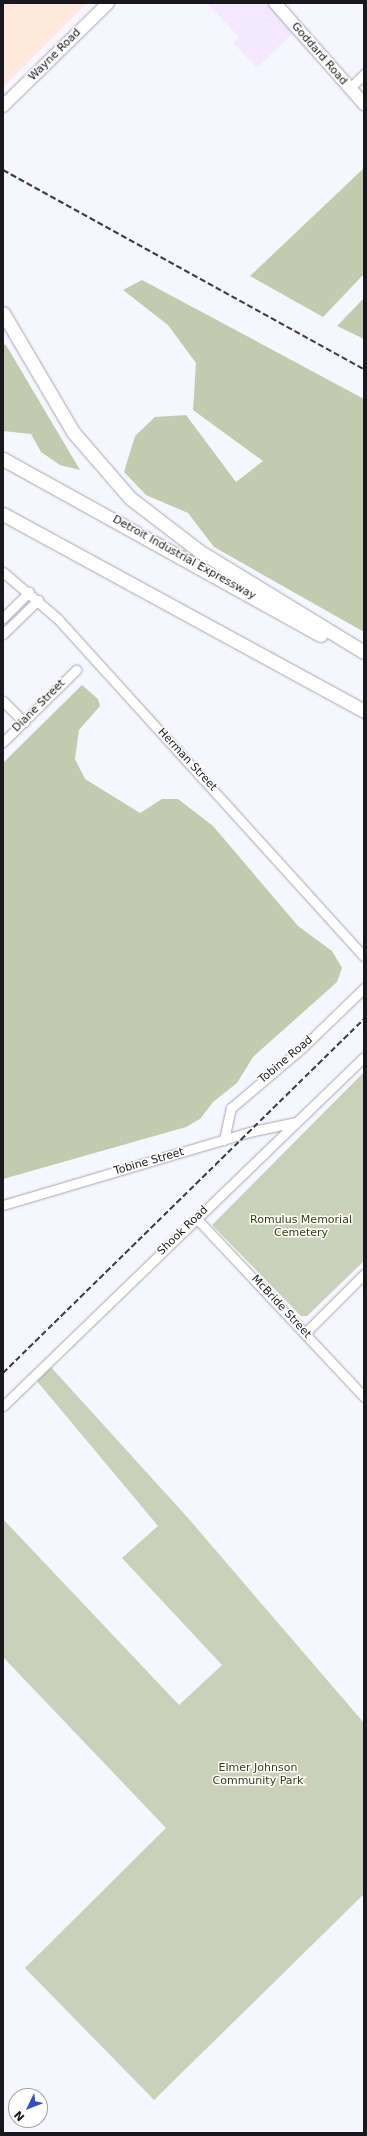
<!DOCTYPE html>
<html>
<head>
<meta charset="utf-8">
<style>
	body { margin:0 }
	#map { position:relative; width:367px; height:2136px; overflow:hidden; background:#f6f6ff; font-family:"DejaVu Sans",sans-serif }
	div>[style] { position:absolute }
	.commercial>* { inset:0; background:#f3e8fd }
	.industrial>* { inset:0; background:#ffe8db }
	.green>* { inset:0; background:#cbd0b9 }
	.forest>* { inset:0; background:#c4caad }
	.roads { filter:drop-shadow(0 0 1px #a6a6b0) drop-shadow(0 0 1px #a6a6b0) }
	.minor>* { height:9px; margin:-4.5px; padding:0 4.5px; transform-origin:4.5px; border-radius:4.5px; background:#fff }
	.major>* { height:12px; margin:-6px; padding:0 6px; transform-origin:6px; border-radius:6px; background:#fff }
	.highway>* { height:13px; margin:-6.5px; padding:0 6.5px; transform-origin:6.5px; border-radius:6.5px; background:#fff }
	.rail>* { height:2px; margin-top:-1px; transform-origin:0; background:repeating-linear-gradient(90deg,#3c3c41 0 6px,transparent 0 9px) }
	span { translate:-50% -50%; white-space:nowrap; text-align:center; line-height:1.15; -webkit-text-stroke:3px #fff; paint-order:stroke }
	.street-label { font-size:11px; color:#19191d }
	.park-label { font-size:11px; color:#363d0b }
	.frame { position:absolute; inset:0; border:4px solid #19191d; pointer-events:none }
	.north { position:absolute; left:8px; top:2088px; width:40px; height:40px; box-sizing:border-box; background:#fff; border:1px solid #a3a3a5; border-radius:50%; rotate:227deg; font-size:11px; font-weight:700; line-height:16px; text-align:center; color:#19191d }
	.north::after { content:''; display:block; margin:auto; width:14px; height:18px; background:#354ebf; clip-path:polygon(50% 0,100% 100%,50% 72%,0 100%) }
</style>
</head>
<body>
<div id="map">
	<div class="commercial">
		<i style="clip-path:polygon(207px 3px,267px 3px,293px 33px,257px 68px,233px 43px,239px 37px)"></i>
	</div>
	<div class="industrial">
		<i style="clip-path:polygon(3px 3px,87px 3px,3px 87px)"></i>
	</div>
	<div class="green">
		<i style="clip-path:polygon(364px 1072px,364px 1261px,307px 1316px,301px 1316px,212px 1225px)"></i>
		<i style="clip-path:polygon(50px 1366px,188px 1518px,364px 1723px,364px 1894px,154px 2100px,25px 1968px,166px 1828px,3px 1657px,3px 1519px,179px 1705px,222px 1665px,122px 1558px,158px 1526px,36px 1380px)"></i>
	</div>
	<div class="forest">
		<i style="clip-path:polygon(364px 168px,364px 274px,323px 317px,250px 276px)"></i>
		<i style="clip-path:polygon(142px 280px,364px 399px,364px 632px,214px 547px,188px 513px,146px 495px,124px 472px,135px 436px,155px 417px,186px 415px,236px 482px,263px 461px,193px 410px,196px 363px,168px 325px,123px 290px)"></i>
		<i style="clip-path:polygon(364px 298px,364px 339px,337px 326px)"></i>
		<i style="clip-path:polygon(3px 344px,6px 345px,80px 470px,60px 465px,41px 452px,31px 434px,3px 431px)"></i>
		<i style="clip-path:polygon(82px 685px,98px 699px,100px 706px,79px 730px,75px 759px,85px 779px,140px 813px,162px 799px,178px 799px,213px 826px,298px 926px,332px 951px,342px 968px,337px 982px,253px 1057px,237px 1083px,213px 1102px,200px 1119px,186px 1127px,3px 1179px,3px 763px)"></i>
	</div>
	<div class="roads">
		<div class="minor">
			<i style="left:350px;top:88px;width:20px;rotate:-45deg"></i>
			<i style="left:3px;top:572px;width:72px;rotate:40.5deg"></i>
			<i style="left:58px;top:619px;width:455px;rotate:47.8deg"></i>
			<i style="left:3px;top:618px;width:37px;rotate:-45deg"></i>
			<i style="left:3px;top:634px;width:49px;rotate:-44.2deg"></i>
			<i style="left:3px;top:701px;width:30px;rotate:45deg"></i>
			<i style="left:3px;top:742px;width:103px;rotate:-44.6deg"></i>
			<i style="left:224px;top:1140px;width:33px;rotate:-78deg"></i>
			<i style="left:231px;top:1108px;width:94px;rotate:-40.3deg"></i>
			<i style="left:303px;top:1047px;width:85px;rotate:-44deg"></i>
			<i style="left:3px;top:1205px;width:257px;rotate:-16.5deg"></i>
			<i style="left:249px;top:1132px;width:48px;rotate:-12deg"></i>
			<i style="left:197px;top:1219px;width:244px;rotate:46.8deg"></i>
			<i style="left:305px;top:1333px;width:83px;rotate:-45deg"></i>
			<i style="left:3px;top:1406px;width:502px;rotate:-44.03deg"></i>
		</div>
		<div class="major">
			<i style="left:275px;top:3px;width:135px;rotate:48.6deg"></i>
			<i style="left:3px;top:106px;width:147px;rotate:-44.4deg"></i>
		</div>
		<div class="highway">
			<i style="left:3px;top:313px;width:138px;rotate:59.5deg"></i>
			<i style="left:73px;top:432px;width:87px;rotate:49.2deg"></i>
			<i style="left:130px;top:498px;width:87px;rotate:37.5deg"></i>
			<i style="left:199px;top:551px;width:193px;rotate:31.5deg"></i>
			<i style="left:3px;top:459px;width:363px;rotate:29deg"></i>
			<i style="left:3px;top:514px;width:411px;rotate:28.6deg"></i>
		</div>
	</div>
	<div class="rail">
		<i style="left:3px;top:170px;width:412px;rotate:28.9deg"></i>
		<i style="left:3px;top:1373px;width:506px;rotate:-44.44deg"></i>
	</div>
	<div class="street-label">
		<span style="left:319px;top:54px;rotate:49deg">Goddard Road</span>
		<span style="left:55px;top:55px;rotate:-45deg">Wayne Road</span>
		<span style="left:184px;top:558px;rotate:29deg">Detroit Industrial Expressway</span>
		<span style="left:39px;top:706px;rotate:-45deg">Diane Street</span>
		<span style="left:187px;top:760px;rotate:47deg">Herman Street</span>
		<span style="left:286px;top:1060px;rotate:-40deg">Tobine Road</span>
		<span style="left:149px;top:1162px;rotate:-16deg">Tobine Street</span>
		<span style="left:183px;top:1231px;rotate:-44deg">Shook Road</span>
		<span style="left:281px;top:1307px;rotate:47deg">McBride Street</span>
	</div>
	<div class="park-label">
		<span style="left:301px;top:1227px">Romulus Memorial<br>Cemetery</span>
		<span style="left:258px;top:1775px">Elmer Johnson<br>Community Park</span>
	</div>
	<div class="frame"></div>
	<div class="north">N</div>
</div>
</body>
</html>
